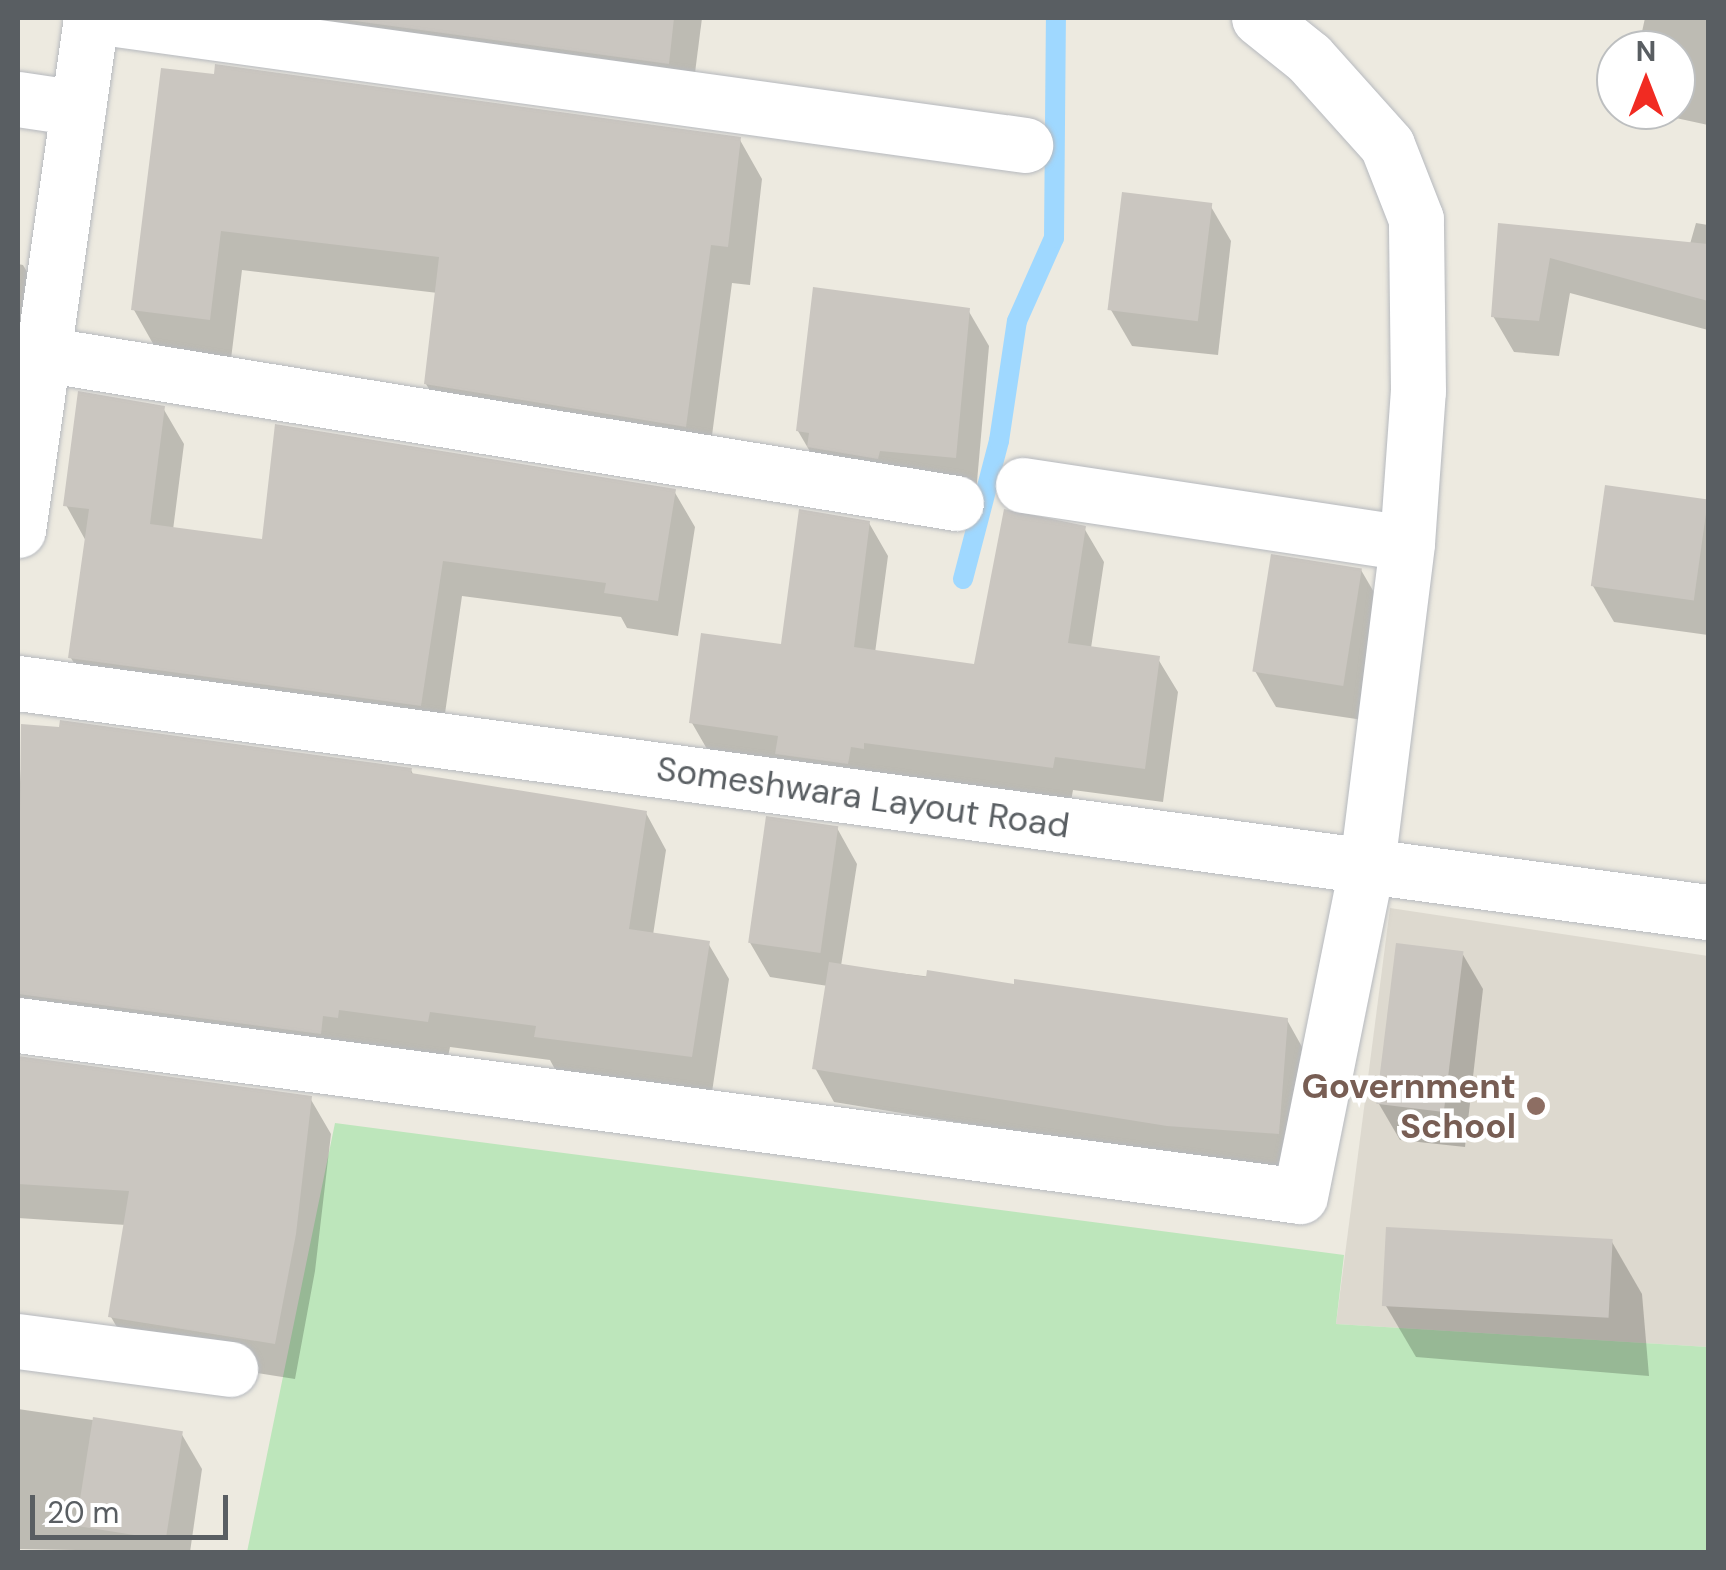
<!DOCTYPE html>
<html>
<head>
<meta charset="utf-8">
<style>
	body { margin:0 }
	#map { position:relative; width:1726px; height:1570px; overflow:hidden; background:#edeae0; font-family:"DM Sans",sans-serif }
	div>[style] { position:absolute }
	.education>* { inset:0; background:#ddd9cf }
	.green>* { inset:0; background:#bde6bb }
	.shadow>* { inset:0; background:#0003 }
	.stream>* { height:20px; margin:-10px; padding:0 10px; transform-origin:10px; border-radius:10px; background:#9fd8ff }
	.building>* { inset:0; background:#cac6c0; transform-origin:0 0 }
	.roads { filter:drop-shadow(0 0 2px #b6b9be) drop-shadow(0 0 2px #b6b9be) }
	.minor>* { height:55px; margin:-27.5px; padding:0 27.5px; transform-origin:27.5px; border-radius:27.5px; background:#fff }
	.dots>* { width:28px; height:28px; translate:-50% -50%; box-sizing:border-box; border:5px solid #fff; border-radius:50% }
	span { translate:-50% -50%; white-space:nowrap; text-align:center; line-height:1.15; -webkit-text-stroke:9px #fff; paint-order:stroke }
	.street-label { font-size:35px; color:#595e62 }
	.education-label { font-size:35px; color:#785e54; font-weight:700 }
	.right { translate:-100% -50%; text-align:right }
	.frame { position:absolute; inset:0; border:20px solid #595e62; pointer-events:none }
	.north { position:absolute; left:1596px; top:30px; width:100px; height:100px; box-sizing:border-box; background:#fff; border:2px solid #bdbfc0; border-radius:50%; rotate:0deg; font-size:28px; font-weight:700; line-height:40px; text-align:center; color:#595e62 }
	.north::after { content:''; display:block; margin:auto; width:35px; height:45px; background:#f12b22; clip-path:polygon(50% 0,100% 100%,50% 72%,0 100%) }
	.scale { position:absolute; left:30px; top:1495px; width:198px; height:45px; box-sizing:border-box; border:5px solid #595e62; border-top:0; padding-left:12px; font-size:30px; line-height:35px; white-space:nowrap; color:#595e62; -webkit-text-stroke:8px #fff; paint-order:stroke }
</style>
</head>
<body>
<div id="map">
	<div class="education">
		<i style="clip-path:polygon(1390px 908px,1708px 956px,1708px 1347px,1336px 1324px)"></i>
	</div>
	<div class="green">
		<i style="clip-path:polygon(335px 1123px,1344px 1255px,1336px 1324px,1708px 1347px,1708px 1552px,247px 1552px)"></i>
	</div>
	<div class="shadow">
		<i style="clip-path:polygon(267px 18px,702px 18px,691px 104px)"></i>
		<i style="clip-path:polygon(1645px 18px,1708px 18px,1708px 125px,1653px 113px,1651px 110px,1676px 110px,1676px 50px,1638px 50px)"></i>
		<i style="clip-path:polygon(252px 81px,740px 140px,762px 179px,750px 285px,732px 283px,708px 466px,449px 423px,426px 384px,438px 293px,242px 270px,231px 359px,156px 349px,134px 310px)"></i>
		<i style="clip-path:polygon(1210px 205px,1231px 241px,1218px 355px,1132px 346px,1111px 310px)"></i>
		<i style="clip-path:polygon(1696px 223px,1708px 225px,1708px 330px,1570px 293px,1559px 356px,1514px 352px,1493px 316px,1500px 226px,1690px 244px)"></i>
		<i style="clip-path:polygon(18px 264px,23px 265px,44px 301px,18px 398px)"></i>
		<i style="clip-path:polygon(968px 310px,989px 346px,976px 493px,819px 467px,798px 431px)"></i>
		<i style="clip-path:polygon(163px 408px,184px 444px,173px 530px,264px 542px,674px 491px,695px 527px,678px 636px,627px 628px,621px 617px,462px 596px,441px 741px,92px 694px,71px 658px,87px 543px,66px 505px)"></i>
		<i style="clip-path:polygon(1607px 488px,1708px 502px,1708px 635px,1614px 622px,1593px 586px)"></i>
		<i style="clip-path:polygon(869px 523px,888px 556px,875px 653px,976px 667px,1084px 528px,1104px 562px,1091px 648px,1158px 659px,1178px 692px,1163px 802px,1073px 790px,1071px 801px,711px 756px,692px 723px,783px 647px)"></i>
		<i style="clip-path:polygon(1361px 570px,1382px 606px,1363px 720px,1276px 707px,1255px 671px)"></i>
		<i style="clip-path:polygon(24px 727px,411px 770px,414px 776px,646px 813px,666px 850px,653px 935px,708px 943px,729px 979px,712px 1092px,557px 1073px,550px 1060px,450px 1047px,448px 1057px,18px 1039px,18px 811px)"></i>
		<i style="clip-path:polygon(837px 828px,857px 864px,841px 966px,1287px 1020px,1306px 1054px,1298px 1167px,1188px 1160px,834px 1102px,815px 1068px,828px 986px,770px 977px,749px 941px)"></i>
		<i style="clip-path:polygon(1462px 953px,1483px 989px,1465px 1147px,1400px 1140px,1379px 1104px)"></i>
		<i style="clip-path:polygon(18px 1059px,310px 1098px,331px 1134px,315px 1271px,295px 1379px,132px 1353px,111px 1317px,126px 1225px,18px 1218px)"></i>
		<i style="clip-path:polygon(1612px 1242px,1642px 1294px,1649px 1376px,1416px 1357px,1386px 1306px)"></i>
		<i style="clip-path:polygon(18px 1409px,181px 1433px,202px 1469px,190px 1552px,18px 1549px)"></i>
	</div>
	<div class="stream">
		<i style="left:963px;top:579px;width:143px;rotate:-75.4deg"></i>
		<i style="left:999px;top:441px;width:121px;rotate:-81.5deg"></i>
		<i style="left:1017px;top:321px;width:91px;rotate:-66deg"></i>
		<i style="left:1054px;top:238px;width:220px;rotate:-89.5deg"></i>
	</div>
	<div class="building">
		<i style="clip-path:polygon(333px 18px,674px 18px,669px 64px)"></i>
		<i style="clip-path:polygon(215px 64px,741px 137px,728px 247px,711px 245px,686px 427px,424px 384px,439px 257px,221px 231px,210px 320px,131px 310px,161px 68px,214px 74px)"></i>
		<i style="left:1122px;top:192px;width:91px;height:119px;rotate:7deg"></i>
		<i style="clip-path:polygon(1498px 223px,1708px 244px,1708px 301px,1550px 258px,1539px 321px,1491px 317px)"></i>
		<i style="clip-path:polygon(813px 287px,970px 308px,956px 458px,880px 451px,878px 459px,807px 447px,809px 433px,796px 431px)"></i>
		<i style="clip-path:polygon(78px 391px,165px 406px,150px 524px,262px 539px,275px 424px,676px 489px,658px 601px,604px 593px,606px 583px,443px 561px,421px 706px,68px 658px,89px 509px,63px 506px)"></i>
		<i style="left:1605px;top:485px;width:104px;height:102px;rotate:8deg"></i>
		<i style="clip-path:polygon(799px 509px,870px 521px,854px 647px,974px 664px,1004px 509px,1086px 526px,1068px 643px,1160px 656px,1145px 769px,1055px 757px,1053px 768px,864px 743px,864px 749px,851px 747px,848px 764px,775px 754px,778px 736px,689px 723px,701px 633px,781px 644px)"></i>
		<i style="left:1271px;top:554px;width:92px;height:119px;rotate:9deg"></i>
		<i style="clip-path:polygon(60px 720px,412px 768px,411px 773px,647px 811px,629px 929px,710px 941px,692px 1057px,534px 1037px,536px 1026px,430px 1012px,428px 1022px,339px 1010px,338px 1018px,323px 1016px,321px 1034px,18px 994px,21px 724px,59px 727px)"></i>
		<i style="left:766px;top:816px;width:73px;height:128px;rotate:8deg"></i>
		<i style="left:1396px;top:943px;width:68px;height:162px;rotate:7deg"></i>
		<i style="clip-path:polygon(829px 962px,926px 977px,927px 970px,1014px 984px,1014px 979px,1288px 1018px,1279px 1134px,1167px 1126px,812px 1069px)"></i>
		<i style="clip-path:polygon(18px 1056px,312px 1096px,296px 1234px,275px 1344px,108px 1317px,129px 1191px,18px 1184px)"></i>
		<i style="left:1386px;top:1227px;width:227px;height:79px;rotate:3deg"></i>
		<i style="left:93px;top:1417px;width:91px;height:110px;rotate:9deg"></i>
	</div>
	<div class="roads">
		<div class="minor">
			<i style="left:109px;top:18px;width:925px;rotate:7.89deg"></i>
			<i style="left:18px;top:99px;width:61px;rotate:8.5deg"></i>
			<i style="left:43px;top:354px;width:925px;rotate:9.27deg"></i>
			<i style="left:1023px;top:485px;width:388px;rotate:8.6deg"></i>
			<i style="left:18px;top:530px;width:517px;rotate:-81.89deg"></i>
			<i style="left:18px;top:683px;width:1705px;rotate:7.72deg"></i>
			<i style="left:18px;top:1025px;width:1293px;rotate:7.6deg"></i>
			<i style="left:1300px;top:1196px;width:338px;rotate:-78.6deg"></i>
			<i style="left:1367px;top:865px;width:324px;rotate:-82.9deg"></i>
			<i style="left:1407px;top:543px;width:152px;rotate:-85.9deg"></i>
			<i style="left:1418px;top:391px;width:172px;rotate:-90.7deg"></i>
			<i style="left:1416px;top:219px;width:79px;rotate:-111.4deg"></i>
			<i style="left:1387px;top:145px;width:117px;rotate:-131.9deg"></i>
			<i style="left:1309px;top:58px;width:64px;rotate:-141.3deg"></i>
			<i style="left:18px;top:1341px;width:214px;rotate:7.5deg"></i>
		</div>
	</div>
	<div class="dots">
		<i style="left:1536px;top:1106px;background:#8d6e63"></i>
	</div>
	<div class="street-label">
		<span style="left:863px;top:797px;rotate:8deg">Someshwara Layout Road</span>
	</div>
	<div class="education-label">
		<span class="right" style="left:1516px;top:1106px">Government<br>School</span>
	</div>
	<div class="frame"></div>
	<div class="north">N</div>
	<div class="scale">20 m</div>
</div>
</body>
</html>
